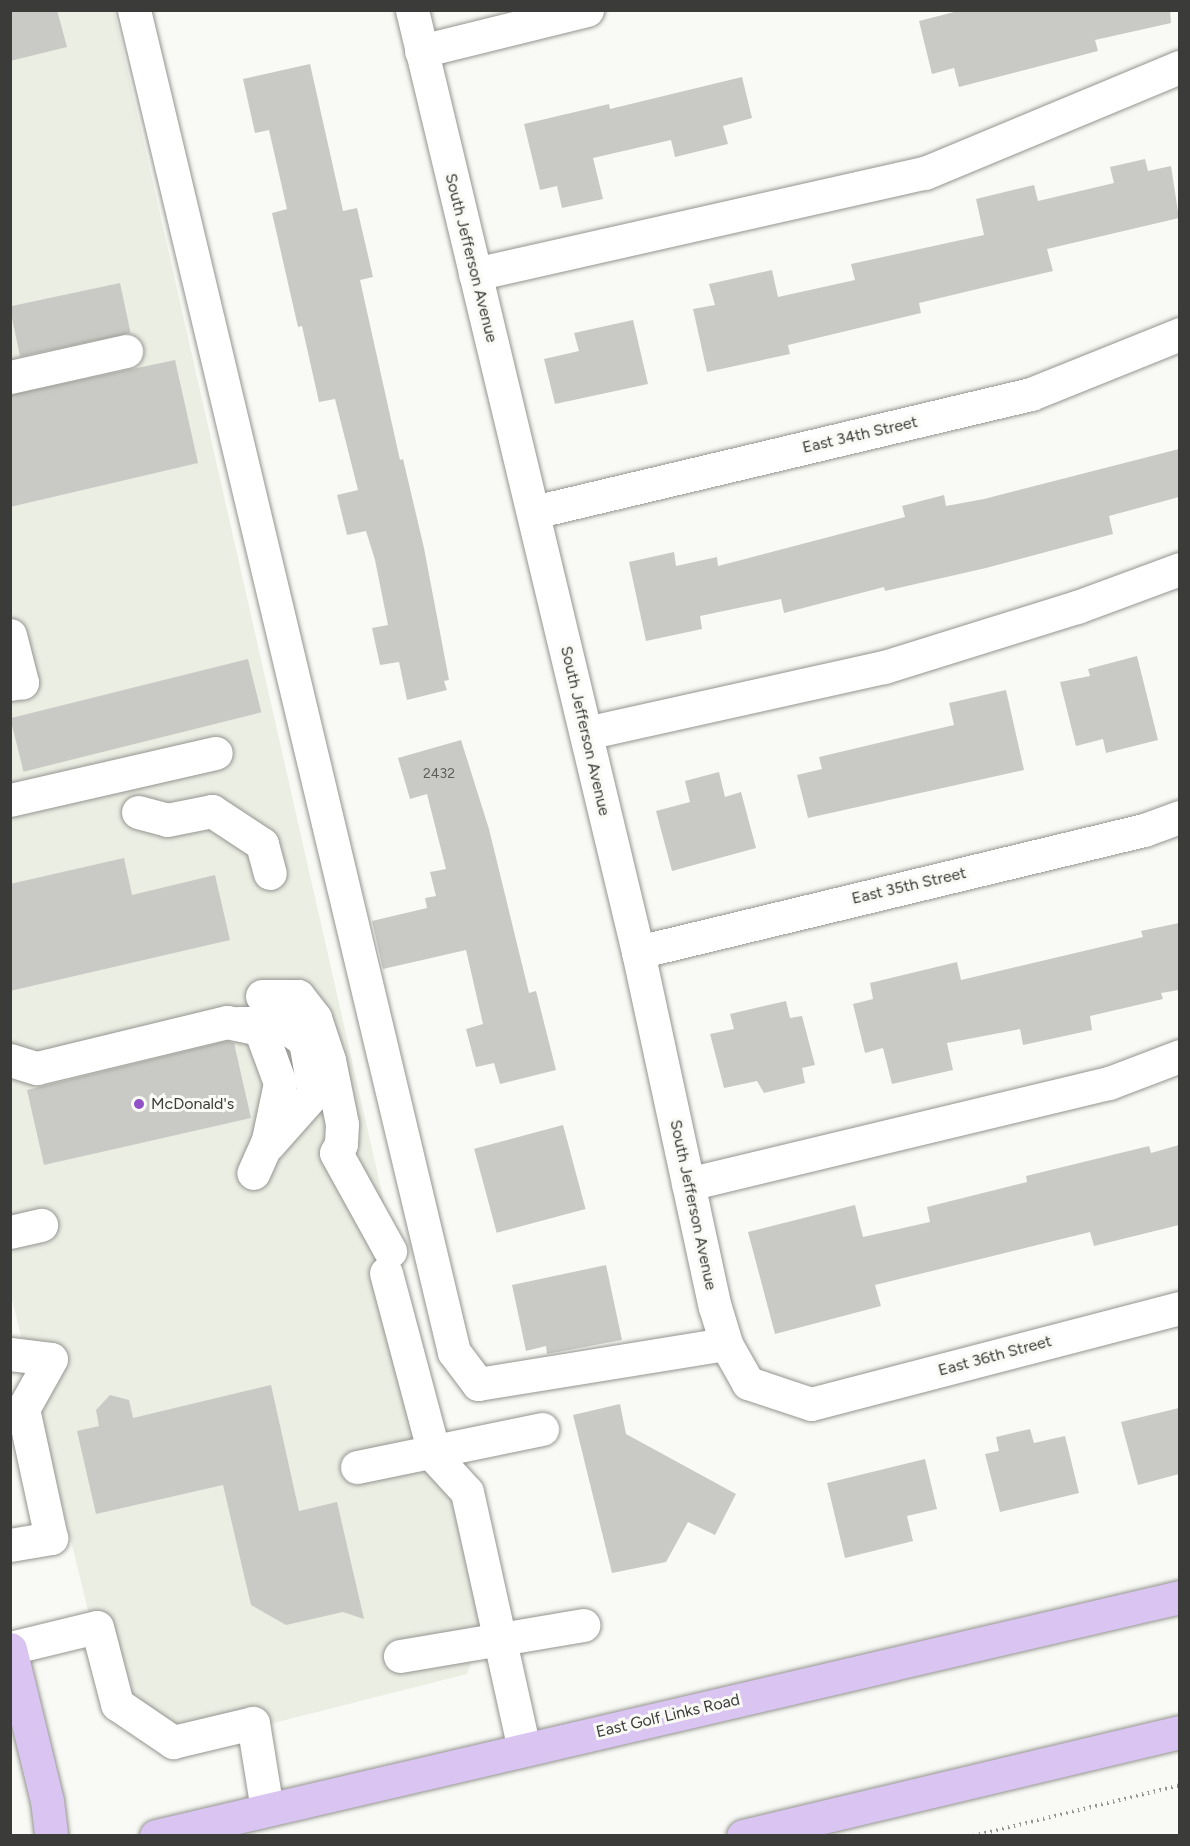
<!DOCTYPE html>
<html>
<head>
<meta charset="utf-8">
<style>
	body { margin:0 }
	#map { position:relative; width:1190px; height:1846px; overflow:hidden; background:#f9faf5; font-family:Figtree,sans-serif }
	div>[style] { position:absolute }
	.built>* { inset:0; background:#ebeee3 }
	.building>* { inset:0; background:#c9cac5; transform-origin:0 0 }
	.path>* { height:4px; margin-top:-2px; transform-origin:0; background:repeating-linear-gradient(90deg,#979794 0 1.5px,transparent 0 6px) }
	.roads { filter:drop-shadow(0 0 2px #949591) drop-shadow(0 0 2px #949591) }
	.minor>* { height:33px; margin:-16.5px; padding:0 16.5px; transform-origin:16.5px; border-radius:16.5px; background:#fff }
	.major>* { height:33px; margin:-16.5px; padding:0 16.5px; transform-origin:16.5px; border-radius:16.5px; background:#dac4f1 }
	.dots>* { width:16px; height:16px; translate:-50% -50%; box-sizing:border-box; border:3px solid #f9faf5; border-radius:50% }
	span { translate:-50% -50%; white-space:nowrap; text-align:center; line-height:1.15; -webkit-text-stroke:6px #f9faf5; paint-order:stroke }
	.number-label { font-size:14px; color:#5e5f5c }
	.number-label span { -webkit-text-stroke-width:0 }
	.street-label { font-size:16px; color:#3b3b39 }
	.poi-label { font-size:16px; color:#3b3b39 }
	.left { translate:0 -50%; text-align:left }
	.frame { position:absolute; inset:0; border:12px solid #3b3b39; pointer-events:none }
</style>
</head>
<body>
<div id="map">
	<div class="built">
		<i style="clip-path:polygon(10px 11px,114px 11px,482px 1634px,467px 1674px,167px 1750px,113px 1713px,11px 1295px)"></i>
	</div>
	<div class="building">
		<i style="clip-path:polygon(10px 10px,57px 10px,67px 47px,10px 61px)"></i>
		<i style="clip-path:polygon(962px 10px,1170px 10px,1171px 23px,1095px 40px,1098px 51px,959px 87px,954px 68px,932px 74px,919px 21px)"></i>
		<i style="clip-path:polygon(310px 64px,343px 211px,357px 208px,373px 277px,360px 280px,400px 460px,403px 459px,424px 548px,449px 680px,444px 681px,447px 690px,407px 700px,399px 662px,380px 665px,372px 628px,388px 625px,375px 560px,366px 531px,347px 535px,337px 495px,358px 490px,335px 399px,319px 402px,302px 326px,298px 327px,272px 213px,287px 209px,269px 130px,255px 133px,243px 79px)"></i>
		<i style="clip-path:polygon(742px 77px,752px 118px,723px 126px,728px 144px,675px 157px,671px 140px,593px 158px,603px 199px,562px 208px,557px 186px,540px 190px,524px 124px,609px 104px,610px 109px)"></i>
		<i style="clip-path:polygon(1145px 159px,1148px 171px,1171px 166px,1179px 218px,1047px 249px,1053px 271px,919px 303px,921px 313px,788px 345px,790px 354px,707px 372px,693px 309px,715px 305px,709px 284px,772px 270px,778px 297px,855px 280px,851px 264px,984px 235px,976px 199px,1034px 185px,1038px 201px,1114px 183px,1110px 167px)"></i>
		<i style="left:120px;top:283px;width:51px;height:113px;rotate:78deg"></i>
		<i style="clip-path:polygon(633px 320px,648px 384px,555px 404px,544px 359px,579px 351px,574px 333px)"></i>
		<i style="clip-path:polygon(175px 360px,198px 463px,10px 507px,10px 395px)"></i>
		<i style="clip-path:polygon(1179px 449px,1179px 497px,1109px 516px,1113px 534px,986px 568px,885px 591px,884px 587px,784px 613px,781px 599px,700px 616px,702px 629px,646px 641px,629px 562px,674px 552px,676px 566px,717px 557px,718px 566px,905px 517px,902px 506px,944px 495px,946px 506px,984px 499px)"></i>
		<i style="clip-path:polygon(1137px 656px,1158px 740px,1106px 753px,1103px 739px,1076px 746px,1060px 682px,1090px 676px,1088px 669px)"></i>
		<i style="left:248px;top:659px;width:55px;height:245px;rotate:76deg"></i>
		<i style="clip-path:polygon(1006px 690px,1024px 770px,808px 818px,797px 775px,822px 769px,819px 757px,954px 725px,949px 703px)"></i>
		<i style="clip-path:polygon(461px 740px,489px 829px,529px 993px,536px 991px,556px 1070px,500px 1084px,494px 1063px,476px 1067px,466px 1029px,483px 1024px,466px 950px,383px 969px,372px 921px,427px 908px,425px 898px,436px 896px,430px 872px,446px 869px,427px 794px,410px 799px,398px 758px)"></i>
		<i style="clip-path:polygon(719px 772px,725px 797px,741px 792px,756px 848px,672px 871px,656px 811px,690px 802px,685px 781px)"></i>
		<i style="clip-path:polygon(124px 858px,132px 895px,215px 875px,230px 940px,10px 991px,10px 884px)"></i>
		<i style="clip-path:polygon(1179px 923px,1179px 990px,1161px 993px,1163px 999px,1090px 1016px,1092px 1030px,1023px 1045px,1020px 1029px,947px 1043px,953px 1070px,892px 1084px,883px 1048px,865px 1053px,853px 1004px,873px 999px,870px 983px,957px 962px,961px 980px,1143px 937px,1141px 931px)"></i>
		<i style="clip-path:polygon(786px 1001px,790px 1018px,802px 1016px,815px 1065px,802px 1068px,805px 1083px,764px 1093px,757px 1081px,724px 1088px,710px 1034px,734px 1029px,730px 1014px)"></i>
		<i style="clip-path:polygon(227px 1041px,234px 1043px,251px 1118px,44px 1165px,27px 1090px)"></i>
		<i style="left:563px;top:1125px;width:87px;height:92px;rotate:75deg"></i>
		<i style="clip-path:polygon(1179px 1145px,1179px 1225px,1094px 1246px,1090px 1232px,875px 1285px,881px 1306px,775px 1334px,748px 1232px,855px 1205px,863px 1237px,930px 1222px,927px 1207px,1027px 1182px,1026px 1176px,1149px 1146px,1151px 1153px)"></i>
		<i style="clip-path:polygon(606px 1265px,622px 1340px,547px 1354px,546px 1346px,526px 1351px,512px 1285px)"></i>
		<i style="clip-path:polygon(271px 1385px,299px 1511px,337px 1502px,364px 1619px,343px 1612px,286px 1625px,251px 1605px,223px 1485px,96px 1514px,77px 1431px,99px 1426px,96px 1410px,110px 1395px,129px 1400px,133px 1418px)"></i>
		<i style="clip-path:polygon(620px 1404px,626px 1434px,736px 1494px,715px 1535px,688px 1522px,666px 1562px,612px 1573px,573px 1415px)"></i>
		<i style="clip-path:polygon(1179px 1408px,1179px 1474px,1138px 1485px,1121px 1422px)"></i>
		<i style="clip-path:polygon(1030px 1429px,1034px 1443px,1065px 1436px,1079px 1493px,1000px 1512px,985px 1454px,999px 1451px,996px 1437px)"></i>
		<i style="clip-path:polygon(925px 1459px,937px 1509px,907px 1516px,913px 1541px,845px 1558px,827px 1483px)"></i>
	</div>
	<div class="path">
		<i style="left:973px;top:1836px;width:213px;rotate:-13.8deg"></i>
	</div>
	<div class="roads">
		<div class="minor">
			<i style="left:134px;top:10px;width:1380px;rotate:76.59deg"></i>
			<i style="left:454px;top:1352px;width:40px;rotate:53deg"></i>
			<i style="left:478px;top:1384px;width:251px;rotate:-9.2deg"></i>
			<i style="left:412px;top:10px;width:969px;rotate:76.51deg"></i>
			<i style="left:638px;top:952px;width:363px;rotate:77.8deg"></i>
			<i style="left:715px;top:1307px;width:39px;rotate:73deg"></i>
			<i style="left:726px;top:1344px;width:45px;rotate:60.6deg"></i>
			<i style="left:748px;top:1383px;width:66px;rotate:18.4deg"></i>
			<i style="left:811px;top:1404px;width:381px;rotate:-14.6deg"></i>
			<i style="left:421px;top:51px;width:171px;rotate:-13.9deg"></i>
			<i style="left:475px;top:274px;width:461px;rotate:-12.7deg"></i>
			<i style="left:925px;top:173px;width:276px;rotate:-22.6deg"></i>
			<i style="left:10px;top:377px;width:119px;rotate:-12.6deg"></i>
			<i style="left:534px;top:512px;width:511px;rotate:-13.36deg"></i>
			<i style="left:1031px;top:394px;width:161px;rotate:-21.9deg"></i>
			<i style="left:10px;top:635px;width:49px;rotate:75.7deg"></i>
			<i style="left:22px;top:682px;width:12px;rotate:171deg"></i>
			<i style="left:586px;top:733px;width:305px;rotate:-12.5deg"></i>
			<i style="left:884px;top:667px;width:202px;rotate:-17.3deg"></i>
			<i style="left:1077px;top:607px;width:110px;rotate:-20.3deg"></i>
			<i style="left:10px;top:800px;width:211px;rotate:-12.9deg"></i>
			<i style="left:138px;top:812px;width:30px;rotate:15deg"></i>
			<i style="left:167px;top:820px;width:46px;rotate:-11.3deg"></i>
			<i style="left:212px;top:811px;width:60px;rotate:33.4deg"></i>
			<i style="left:262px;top:844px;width:30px;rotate:75deg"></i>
			<i style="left:638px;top:952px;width:520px;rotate:-13.56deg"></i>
			<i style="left:1144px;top:830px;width:38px;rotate:-20deg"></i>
			<i style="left:262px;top:996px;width:36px"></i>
			<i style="left:298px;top:996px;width:28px;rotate:52deg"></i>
			<i style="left:315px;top:1018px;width:44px;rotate:71.6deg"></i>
			<i style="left:329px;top:1060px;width:65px;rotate:78.5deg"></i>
			<i style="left:342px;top:1124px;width:20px;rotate:93deg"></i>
			<i style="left:341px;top:1144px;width:10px;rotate:119deg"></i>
			<i style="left:336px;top:1153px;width:112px;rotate:61.1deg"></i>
			<i style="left:239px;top:1023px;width:42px"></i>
			<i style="left:281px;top:1023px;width:30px;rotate:37deg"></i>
			<i style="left:305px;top:1041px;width:53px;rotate:80.2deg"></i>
			<i style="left:314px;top:1093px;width:69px;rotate:131.5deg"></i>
			<i style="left:10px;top:1060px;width:28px;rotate:17deg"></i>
			<i style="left:37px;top:1068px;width:195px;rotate:-13.6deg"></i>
			<i style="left:227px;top:1022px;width:34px;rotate:12deg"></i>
			<i style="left:260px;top:1029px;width:58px;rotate:69.7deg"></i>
			<i style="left:280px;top:1083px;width:58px;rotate:101.9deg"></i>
			<i style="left:268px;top:1140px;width:36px;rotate:114deg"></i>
			<i style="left:688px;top:1184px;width:433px;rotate:-13.5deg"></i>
			<i style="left:1109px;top:1083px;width:76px;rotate:-20.8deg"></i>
			<i style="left:10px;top:1232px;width:32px;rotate:-13deg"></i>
			<i style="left:386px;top:1273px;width:190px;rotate:75.1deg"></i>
			<i style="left:435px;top:1457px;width:47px;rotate:47.6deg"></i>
			<i style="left:467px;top:1492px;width:264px;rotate:77.5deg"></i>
			<i style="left:10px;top:1354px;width:41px;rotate:7deg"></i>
			<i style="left:51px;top:1359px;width:57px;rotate:119.2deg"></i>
			<i style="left:23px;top:1409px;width:14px;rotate:163deg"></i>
			<i style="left:357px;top:1467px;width:189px;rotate:-11.6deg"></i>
			<i style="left:10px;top:1545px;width:42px;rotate:-9.7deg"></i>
			<i style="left:51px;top:1538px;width:132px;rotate:-102.2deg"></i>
			<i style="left:10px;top:1648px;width:89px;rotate:-13.6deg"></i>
			<i style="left:97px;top:1627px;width:80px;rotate:75.4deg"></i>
			<i style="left:117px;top:1704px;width:68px;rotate:34.2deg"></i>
			<i style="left:173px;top:1742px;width:82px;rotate:-13.4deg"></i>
			<i style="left:253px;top:1723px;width:87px;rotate:80.8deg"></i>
			<i style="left:400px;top:1656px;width:186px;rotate:-9.6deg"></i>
		</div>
		<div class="major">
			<i style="left:10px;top:1649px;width:156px;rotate:76.3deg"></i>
			<i style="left:47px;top:1801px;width:35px;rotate:83deg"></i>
			<i style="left:156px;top:1836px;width:1052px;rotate:-13.14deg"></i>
			<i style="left:743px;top:1836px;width:449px;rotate:-13.4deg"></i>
		</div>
	</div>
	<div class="dots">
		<i style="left:139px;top:1104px;background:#9152c8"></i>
	</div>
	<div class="number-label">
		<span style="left:439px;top:774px">2432</span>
	</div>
	<div class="street-label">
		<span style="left:471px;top:258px;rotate:76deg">South Jefferson Avenue</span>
		<span style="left:860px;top:435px;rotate:-13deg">East 34th Street</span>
		<span style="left:585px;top:731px;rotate:77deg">South Jefferson Avenue</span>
		<span style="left:909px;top:886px;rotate:-13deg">East 35th Street</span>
		<span style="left:693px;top:1205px;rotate:78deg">South Jefferson Avenue</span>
		<span style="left:995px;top:1356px;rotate:-15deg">East 36th Street</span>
		<span style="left:668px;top:1716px;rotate:-13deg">East Golf Links Road</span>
	</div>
	<div class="poi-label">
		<span class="left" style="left:151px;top:1104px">McDonald's</span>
	</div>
	<div class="frame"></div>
</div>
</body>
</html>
